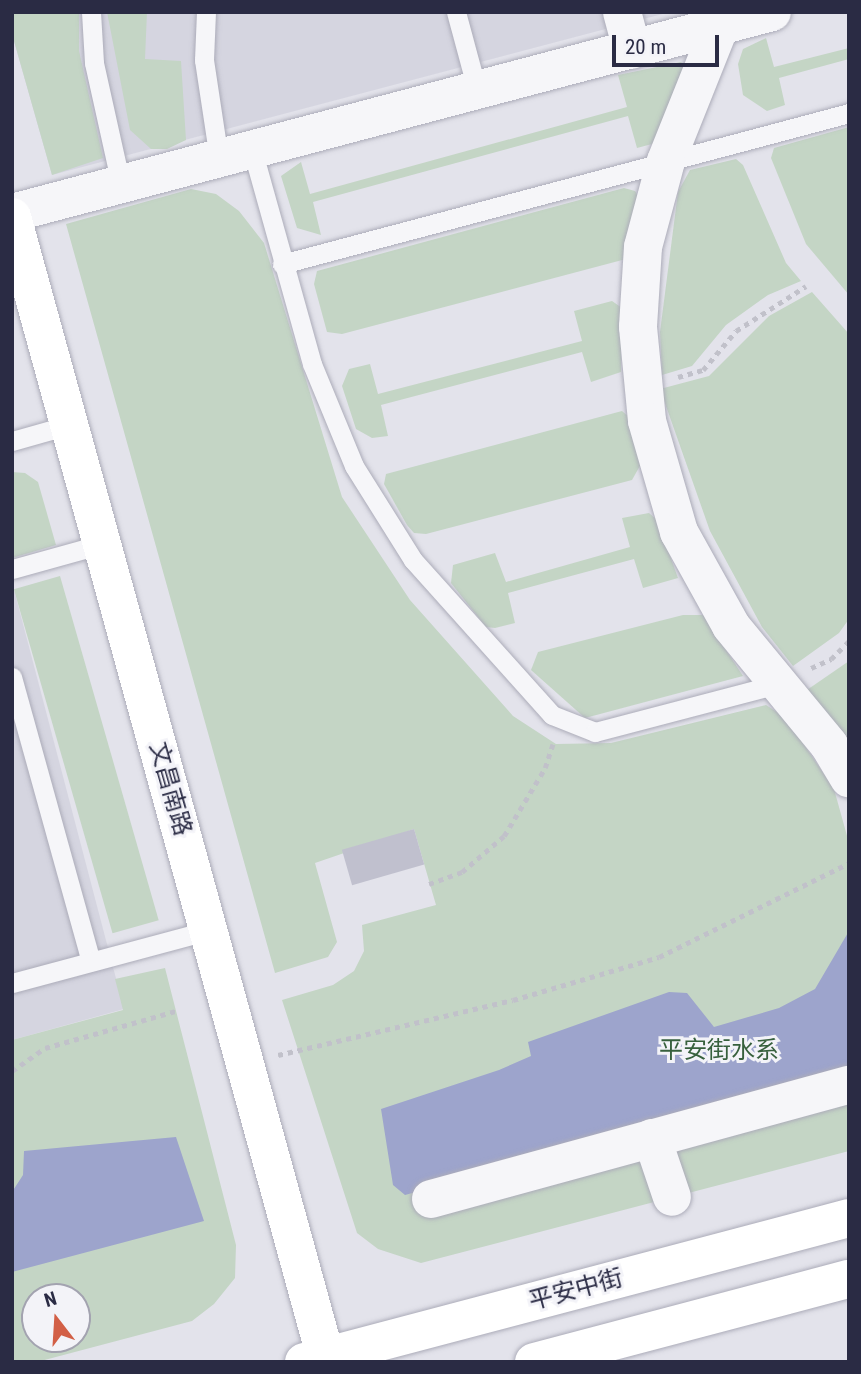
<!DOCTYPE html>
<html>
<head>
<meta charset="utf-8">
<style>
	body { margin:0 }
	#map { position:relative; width:861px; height:1374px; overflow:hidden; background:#e3e3eb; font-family:"Roboto Condensed","Noto Sans SC",sans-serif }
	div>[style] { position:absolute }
	.built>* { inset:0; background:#d5d5e0 }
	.green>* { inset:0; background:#c4d5c5; transform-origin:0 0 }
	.water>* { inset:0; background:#9da4cc }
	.building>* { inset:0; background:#c0c0ce; transform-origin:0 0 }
	.path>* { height:4.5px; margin-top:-2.25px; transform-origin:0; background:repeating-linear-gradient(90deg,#c1c1ca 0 5px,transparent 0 10px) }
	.roads { filter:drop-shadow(0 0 2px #acacb9) drop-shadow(0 0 2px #acacb9) }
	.lane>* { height:19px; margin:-9.5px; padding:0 9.5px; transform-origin:9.5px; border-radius:9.5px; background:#f6f6f9 }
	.street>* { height:38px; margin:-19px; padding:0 19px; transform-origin:19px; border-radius:19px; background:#f6f6f9 }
	.secondary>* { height:38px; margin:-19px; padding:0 19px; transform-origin:19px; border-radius:19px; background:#fff }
	.primary>* { height:38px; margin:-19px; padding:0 19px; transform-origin:19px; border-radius:19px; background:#fff }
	span { translate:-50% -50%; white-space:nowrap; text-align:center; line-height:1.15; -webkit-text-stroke:6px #f3f3f8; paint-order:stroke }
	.street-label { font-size:24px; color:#2a2b44 }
	.park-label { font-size:24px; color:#37603d }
	.frame { position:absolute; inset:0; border:14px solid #2a2b44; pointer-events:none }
	.north { position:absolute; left:21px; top:1283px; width:70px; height:70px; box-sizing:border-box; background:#f3f3f8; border:2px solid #a3a3b0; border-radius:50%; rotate:343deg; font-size:19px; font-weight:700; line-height:28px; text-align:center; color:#2a2b44 }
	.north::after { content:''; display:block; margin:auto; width:24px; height:32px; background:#d25f46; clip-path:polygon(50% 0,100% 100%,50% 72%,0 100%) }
	.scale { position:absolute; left:612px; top:35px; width:107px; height:32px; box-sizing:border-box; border:4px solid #2a2b44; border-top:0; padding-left:9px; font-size:21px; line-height:24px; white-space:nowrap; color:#2a2b44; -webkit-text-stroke:5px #f3f3f8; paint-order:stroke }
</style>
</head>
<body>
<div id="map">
	<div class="built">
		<i style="clip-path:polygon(12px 12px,670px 12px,52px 175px,12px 34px)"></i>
		<i style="clip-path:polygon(12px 582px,124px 1009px,12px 1040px)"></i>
	</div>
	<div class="green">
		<i style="clip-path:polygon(12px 12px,79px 12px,79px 51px,103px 158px,52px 175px,12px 34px)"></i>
		<i style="clip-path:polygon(107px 12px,147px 12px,145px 59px,181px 61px,186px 140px,167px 149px,151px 149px,130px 130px)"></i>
		<i style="clip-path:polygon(766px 38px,774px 67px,849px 48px,849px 59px,779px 78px,785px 105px,767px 111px,743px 95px,738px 64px,743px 49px)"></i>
		<i style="clip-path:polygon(681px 62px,687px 68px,663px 141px,637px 148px,628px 116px,313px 202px,321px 235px,297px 228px,281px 176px,301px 162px,310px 194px,627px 107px,618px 75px)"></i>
		<i style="clip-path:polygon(849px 127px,849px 295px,806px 244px,771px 158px,774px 148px)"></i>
		<i style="clip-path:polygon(736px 159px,743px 165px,786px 263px,801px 281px,768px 295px,726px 325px,692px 366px,662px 375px,660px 332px,678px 192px,690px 170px)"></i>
		<i style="clip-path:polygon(624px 188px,635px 191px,642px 201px,626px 259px,342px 334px,327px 332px,314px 284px,317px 271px)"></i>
		<i style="clip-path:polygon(191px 189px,216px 194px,239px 211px,264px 243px,342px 497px,410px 600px,513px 716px,556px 744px,611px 743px,766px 705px,786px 718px,834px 789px,849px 843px,849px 1151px,421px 1263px,378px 1249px,357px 1233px,282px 1000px,333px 985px,354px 971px,364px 951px,362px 925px,436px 905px,414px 829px,315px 863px,337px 942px,328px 957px,275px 973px,66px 224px)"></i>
		<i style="clip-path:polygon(812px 292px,849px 334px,849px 619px,839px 633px,793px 666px,762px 627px,710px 531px,660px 389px,709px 376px,769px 316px)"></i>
		<i style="clip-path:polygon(612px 301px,622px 308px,621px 372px,591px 382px,582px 352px,381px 405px,388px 436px,372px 438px,356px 429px,342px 386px,349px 369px,370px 364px,378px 394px,582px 341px,574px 311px)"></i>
		<i style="clip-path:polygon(622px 411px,630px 418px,641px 464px,632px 480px,426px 534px,414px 533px,407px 525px,384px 484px,386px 474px)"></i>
		<i style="clip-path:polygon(12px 472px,25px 473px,38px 482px,56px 545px,12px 558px)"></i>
		<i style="clip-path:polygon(649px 513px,657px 520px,678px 578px,643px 588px,634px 559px,508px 593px,515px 623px,495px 628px,486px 627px,451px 583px,453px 565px,495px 553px,506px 582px,630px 547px,622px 518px)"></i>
		<i style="left:60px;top:576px;width:358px;height:48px;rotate:74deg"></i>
		<i style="clip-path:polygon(683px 615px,703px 615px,743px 676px,585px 718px,531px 670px,538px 652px)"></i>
		<i style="clip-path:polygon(849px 661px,849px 742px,804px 692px)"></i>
		<i style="clip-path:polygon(evenodd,165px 968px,236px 1245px,235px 1278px,214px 1304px,192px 1321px,37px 1362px,12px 1362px,12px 1040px,123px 1010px,115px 979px,165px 968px,35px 1297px,77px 1297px,77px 1339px,35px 1339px,35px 1297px)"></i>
	</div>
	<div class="water">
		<i style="clip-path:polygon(849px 931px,849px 1076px,405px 1195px,393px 1185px,381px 1109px,499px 1070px,531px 1056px,528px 1042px,669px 992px,687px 993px,714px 1027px,779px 1008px,815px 989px)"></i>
		<i style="clip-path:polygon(176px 1137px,204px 1221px,12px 1272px,12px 1192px,23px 1175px,24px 1151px)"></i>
	</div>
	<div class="building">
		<i style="left:414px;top:829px;width:37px;height:75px;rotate:74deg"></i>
	</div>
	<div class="path">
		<i style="left:678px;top:377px;width:26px;rotate:-16deg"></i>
		<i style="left:703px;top:370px;width:51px;rotate:-49.8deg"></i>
		<i style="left:736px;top:331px;width:83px;rotate:-32.7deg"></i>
		<i style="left:811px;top:668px;width:22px;rotate:-24deg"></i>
		<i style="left:831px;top:659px;width:25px;rotate:-45deg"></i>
		<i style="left:429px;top:884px;width:35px;rotate:-20deg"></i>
		<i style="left:462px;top:872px;width:55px;rotate:-40.6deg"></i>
		<i style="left:504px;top:836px;width:79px;rotate:-58.9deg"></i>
		<i style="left:545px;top:768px;width:25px;rotate:-72deg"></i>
		<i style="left:278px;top:1055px;width:241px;rotate:-13.2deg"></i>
		<i style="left:513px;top:1000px;width:152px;rotate:-16.4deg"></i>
		<i style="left:659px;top:957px;width:212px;rotate:-26.3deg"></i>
		<i style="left:12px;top:1071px;width:40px;rotate:-34.9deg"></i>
		<i style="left:45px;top:1048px;width:136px;rotate:-15.8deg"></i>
	</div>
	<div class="roads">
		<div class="lane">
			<i style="left:91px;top:12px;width:51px;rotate:86.6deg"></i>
			<i style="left:94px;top:63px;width:125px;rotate:77.5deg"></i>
			<i style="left:206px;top:12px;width:48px;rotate:92.4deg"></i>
			<i style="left:204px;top:60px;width:100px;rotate:81.4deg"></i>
			<i style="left:456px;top:12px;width:81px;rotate:74.9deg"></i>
			<i style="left:252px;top:149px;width:223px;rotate:74.4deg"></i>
			<i style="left:312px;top:364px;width:110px;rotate:67.6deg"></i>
			<i style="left:354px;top:466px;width:111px;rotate:57.9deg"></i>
			<i style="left:413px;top:560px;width:208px;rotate:48.1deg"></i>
			<i style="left:552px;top:715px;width:46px;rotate:21.6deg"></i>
			<i style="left:595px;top:732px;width:189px;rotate:-14.7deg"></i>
			<i style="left:282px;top:264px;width:587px;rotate:-14.91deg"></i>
			<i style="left:12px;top:441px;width:59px;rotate:-15.7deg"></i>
			<i style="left:12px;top:569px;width:93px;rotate:-15.5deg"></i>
			<i style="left:12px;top:677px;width:295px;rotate:74.5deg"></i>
			<i style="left:12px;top:983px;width:205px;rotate:-15deg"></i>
		</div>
		<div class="street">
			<i style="left:622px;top:12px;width:39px;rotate:75deg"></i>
			<i style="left:720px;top:26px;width:145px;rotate:111.8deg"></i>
			<i style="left:666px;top:161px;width:89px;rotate:105deg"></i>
			<i style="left:643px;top:247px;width:80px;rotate:93.6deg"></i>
			<i style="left:638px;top:327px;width:94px;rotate:84.5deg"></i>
			<i style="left:647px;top:421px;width:116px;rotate:73.9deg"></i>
			<i style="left:679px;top:532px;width:107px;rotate:61deg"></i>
			<i style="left:731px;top:626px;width:154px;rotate:50.5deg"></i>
			<i style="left:829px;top:745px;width:39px;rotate:59deg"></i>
			<i style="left:12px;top:213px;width:786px;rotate:-14.81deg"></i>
			<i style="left:652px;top:1138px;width:62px;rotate:71.3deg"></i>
			<i style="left:431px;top:1199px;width:433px;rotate:-15.3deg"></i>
		</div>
		<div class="secondary">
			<i style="left:12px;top:217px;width:1188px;rotate:74.62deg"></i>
		</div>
		<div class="primary">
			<i style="left:304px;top:1362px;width:564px;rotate:-14.8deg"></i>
			<i style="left:534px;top:1362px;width:326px;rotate:-14.8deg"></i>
		</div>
	</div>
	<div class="street-label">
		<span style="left:170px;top:789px;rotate:74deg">文昌南路</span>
		<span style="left:576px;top:1290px;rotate:-15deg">平安中街</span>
	</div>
	<div class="park-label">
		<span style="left:719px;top:1051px">平安街水系</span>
	</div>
	<div class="frame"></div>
	<div class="north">N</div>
	<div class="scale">20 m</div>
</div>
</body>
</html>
